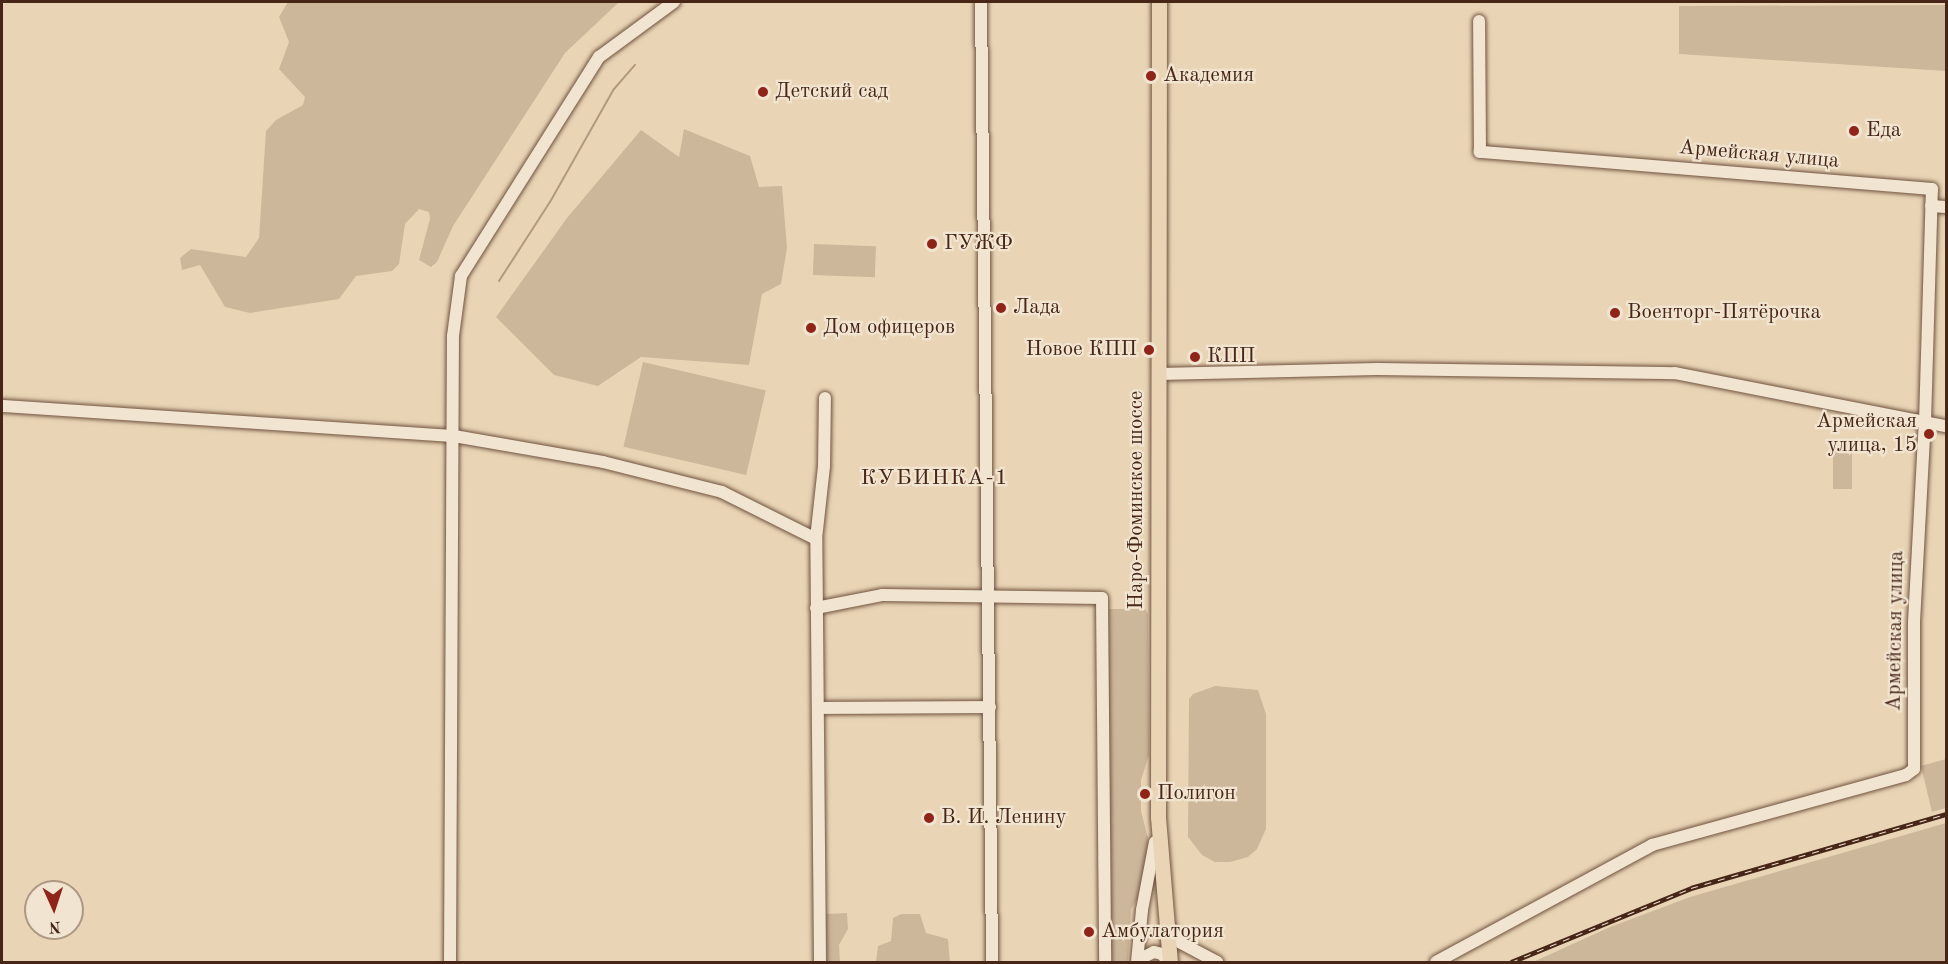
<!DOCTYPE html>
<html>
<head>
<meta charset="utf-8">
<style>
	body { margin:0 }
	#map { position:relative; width:1948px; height:964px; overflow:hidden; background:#e9d5b6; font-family:"Old Standard TT",serif }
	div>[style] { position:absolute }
	.green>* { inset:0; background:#cdb79b; transform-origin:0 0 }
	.stream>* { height:2px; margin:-1px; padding:0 1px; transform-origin:1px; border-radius:1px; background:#b29a80 }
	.roads { filter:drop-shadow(0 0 2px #70523f) drop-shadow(0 0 2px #70523f) }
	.minor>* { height:12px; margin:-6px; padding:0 6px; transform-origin:6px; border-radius:6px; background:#f1e4d0 }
	.major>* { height:15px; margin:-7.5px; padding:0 7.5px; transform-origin:7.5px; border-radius:7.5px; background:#e9d5b6 }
	.rail>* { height:4.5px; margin-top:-2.25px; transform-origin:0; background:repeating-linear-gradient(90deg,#f1e4d0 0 7px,#472617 0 14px); box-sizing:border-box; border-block:2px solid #472617 }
	.dots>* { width:16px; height:16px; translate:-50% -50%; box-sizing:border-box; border:3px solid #f1e4d0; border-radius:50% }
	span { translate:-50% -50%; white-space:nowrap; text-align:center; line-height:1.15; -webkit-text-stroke:4.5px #f1e4d0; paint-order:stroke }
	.poi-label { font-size:21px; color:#472617 }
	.left { translate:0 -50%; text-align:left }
	.right { translate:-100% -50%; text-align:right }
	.street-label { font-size:21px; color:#472617 }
	.neighbourhood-label { font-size:22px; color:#472617; letter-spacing:1.5px }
	.frame { position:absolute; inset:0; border:3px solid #472617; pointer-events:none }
	.north { position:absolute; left:24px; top:880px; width:60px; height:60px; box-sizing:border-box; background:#f1e4d0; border:2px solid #ad9886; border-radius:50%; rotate:177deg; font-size:16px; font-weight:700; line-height:24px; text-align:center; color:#472617 }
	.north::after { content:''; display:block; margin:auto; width:21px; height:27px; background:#8f2418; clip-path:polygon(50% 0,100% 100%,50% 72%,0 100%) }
</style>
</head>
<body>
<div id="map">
	<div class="green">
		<i style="clip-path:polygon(288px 2px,618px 2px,618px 3px,565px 53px,453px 226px,437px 262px,431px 267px,419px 260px,430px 219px,429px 212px,419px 209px,405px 224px,399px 264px,392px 271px,356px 276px,339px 299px,250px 313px,225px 307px,200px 265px,182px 270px,180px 258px,191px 249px,246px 257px,259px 238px,266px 131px,276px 120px,303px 105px,305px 97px,279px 69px,289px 42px,279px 17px)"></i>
		<i style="clip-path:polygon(1946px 5px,1946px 71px,1679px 54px,1679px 6px)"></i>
		<i style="clip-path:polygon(684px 129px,750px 156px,759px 187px,782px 186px,787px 248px,781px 284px,762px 294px,749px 365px,641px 357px,598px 386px,554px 375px,496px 317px,567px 218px,641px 130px,679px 157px)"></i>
		<i style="left:814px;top:244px;width:62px;height:31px;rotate:2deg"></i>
		<i style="left:643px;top:362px;width:126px;height:87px;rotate:13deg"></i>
		<i style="left:1833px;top:448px;width:19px;height:41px"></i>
		<i style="clip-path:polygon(1109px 609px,1145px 609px,1148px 614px,1149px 755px,1141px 780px,1141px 811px,1149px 842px,1138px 898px,1131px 909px,1128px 962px,1112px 962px,1105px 613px)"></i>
		<i style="clip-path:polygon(1215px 686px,1258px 690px,1266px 714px,1266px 829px,1257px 849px,1248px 857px,1230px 862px,1215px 862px,1202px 855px,1188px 837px,1189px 699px,1193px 694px)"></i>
		<i style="clip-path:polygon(1946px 759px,1946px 808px,1932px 812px,1921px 766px)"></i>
		<i style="clip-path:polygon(1946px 823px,1946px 962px,1533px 962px,1610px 927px,1690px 897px)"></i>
		<i style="clip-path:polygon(847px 913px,848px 929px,839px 945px,840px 962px,827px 962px,826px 914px)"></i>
		<i style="clip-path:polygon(901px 914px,920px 914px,926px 933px,948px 939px,950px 962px,876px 962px,878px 946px,891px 941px,893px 918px)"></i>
	</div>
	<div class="stream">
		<i style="left:499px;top:281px;width:94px;rotate:-57.2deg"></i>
		<i style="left:550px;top:202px;width:130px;rotate:-60.5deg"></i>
		<i style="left:614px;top:89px;width:32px;rotate:-49deg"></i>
	</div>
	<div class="roads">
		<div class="minor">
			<i style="left:981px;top:2px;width:960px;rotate:89.34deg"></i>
			<i style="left:1931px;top:206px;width:15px;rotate:4deg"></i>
			<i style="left:1159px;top:374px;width:218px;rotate:-1.3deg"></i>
			<i style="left:1377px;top:369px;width:298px;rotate:0.8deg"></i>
			<i style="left:1675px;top:373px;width:276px;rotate:11.1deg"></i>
			<i style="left:2px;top:406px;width:453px;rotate:3.8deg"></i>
			<i style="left:454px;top:436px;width:151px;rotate:9.9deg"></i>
			<i style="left:603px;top:462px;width:123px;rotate:14.1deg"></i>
			<i style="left:722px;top:492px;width:105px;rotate:26.6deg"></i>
			<i style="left:816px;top:608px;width:67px;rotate:-11.1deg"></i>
			<i style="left:882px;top:595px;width:220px;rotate:0.8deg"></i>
			<i style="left:1102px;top:598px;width:364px;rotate:89.5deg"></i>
			<i style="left:820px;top:708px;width:170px;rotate:-0.3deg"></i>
			<i style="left:1168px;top:925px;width:22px;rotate:54deg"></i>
			<i style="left:1181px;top:943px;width:41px;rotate:27.8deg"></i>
			<i style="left:450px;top:962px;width:626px;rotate:-89.73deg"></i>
			<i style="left:453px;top:336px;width:61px;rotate:-82.4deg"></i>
			<i style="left:461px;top:276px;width:259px;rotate:-57.8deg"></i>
			<i style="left:599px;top:57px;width:93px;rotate:-36.3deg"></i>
			<i style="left:820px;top:962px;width:423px;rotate:-90.5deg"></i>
			<i style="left:816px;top:539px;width:73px;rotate:-83.7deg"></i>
			<i style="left:824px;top:466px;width:68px;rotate:-89.2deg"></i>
			<i style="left:1137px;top:962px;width:52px;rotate:-84.5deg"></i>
			<i style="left:1142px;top:910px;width:69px;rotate:-79.2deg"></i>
			<i style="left:1142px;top:962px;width:5px;rotate:-68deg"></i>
			<i style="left:1144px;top:957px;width:11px;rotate:-27deg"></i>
			<i style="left:1154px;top:952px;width:8px;rotate:14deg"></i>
			<i style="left:1162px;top:954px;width:10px;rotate:53deg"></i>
			<i style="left:1436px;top:962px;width:246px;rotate:-28.4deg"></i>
			<i style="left:1652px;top:845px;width:263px;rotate:-15.4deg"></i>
			<i style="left:1906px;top:775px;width:10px;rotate:-37deg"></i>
			<i style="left:1914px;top:769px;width:147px;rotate:-90deg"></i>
			<i style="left:1914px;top:622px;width:200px;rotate:-86.9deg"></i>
			<i style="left:1925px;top:422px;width:233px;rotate:-88.3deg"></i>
			<i style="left:1932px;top:189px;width:454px;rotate:-175.3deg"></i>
			<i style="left:1480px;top:152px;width:131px;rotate:-90.4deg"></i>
		</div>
		<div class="major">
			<i style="left:1159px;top:2px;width:815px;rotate:90.07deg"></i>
			<i style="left:1158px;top:817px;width:145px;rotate:85.3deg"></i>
		</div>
	</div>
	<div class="rail">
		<i style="left:1511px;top:962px;width:195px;rotate:-22.3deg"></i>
		<i style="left:1691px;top:888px;width:266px;rotate:-16.2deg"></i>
	</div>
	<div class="dots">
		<i style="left:1151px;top:76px;background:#8f2418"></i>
		<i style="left:763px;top:92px;background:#8f2418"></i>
		<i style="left:1854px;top:131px;background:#8f2418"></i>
		<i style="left:932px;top:244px;background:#8f2418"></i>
		<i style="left:1001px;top:308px;background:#8f2418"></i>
		<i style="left:1615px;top:313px;background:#8f2418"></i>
		<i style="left:811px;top:328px;background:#8f2418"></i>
		<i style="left:1149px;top:350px;background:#8f2418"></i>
		<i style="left:1195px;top:357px;background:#8f2418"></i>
		<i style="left:1929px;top:434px;background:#8f2418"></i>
		<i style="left:1145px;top:794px;background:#8f2418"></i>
		<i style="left:929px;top:818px;background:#8f2418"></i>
		<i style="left:1089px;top:932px;background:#8f2418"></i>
	</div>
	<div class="poi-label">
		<span class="left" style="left:1163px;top:76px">Академия</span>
		<span class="left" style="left:775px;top:92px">Детский сад</span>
		<span class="left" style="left:1866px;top:131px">Еда</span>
		<span class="left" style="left:944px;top:244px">ГУЖФ</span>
		<span class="left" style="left:1013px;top:308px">Лада</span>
		<span class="left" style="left:1627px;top:313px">Военторг-Пятёрочка</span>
		<span class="left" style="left:823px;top:328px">Дом офицеров</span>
		<span class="right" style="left:1137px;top:350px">Новое КПП</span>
		<span class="left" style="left:1207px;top:357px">КПП</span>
		<span class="right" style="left:1917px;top:434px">Армейская<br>улица, 15</span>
		<span class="left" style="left:1157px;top:794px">Полигон</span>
		<span class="left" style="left:941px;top:818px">В. И. Ленину</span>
		<span class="left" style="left:1101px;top:932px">Амбулатория</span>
	</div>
	<div class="street-label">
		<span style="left:1759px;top:155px;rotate:5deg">Армейская улица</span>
		<span style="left:1137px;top:500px;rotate:-90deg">Наро-Фоминское шоссе</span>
		<span style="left:1896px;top:631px;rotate:-89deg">Армейская улица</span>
	</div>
	<div class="neighbourhood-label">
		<span style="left:935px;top:479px">КУБИНКА-1</span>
	</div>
	<div class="frame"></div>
	<div class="north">N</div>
</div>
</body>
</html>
